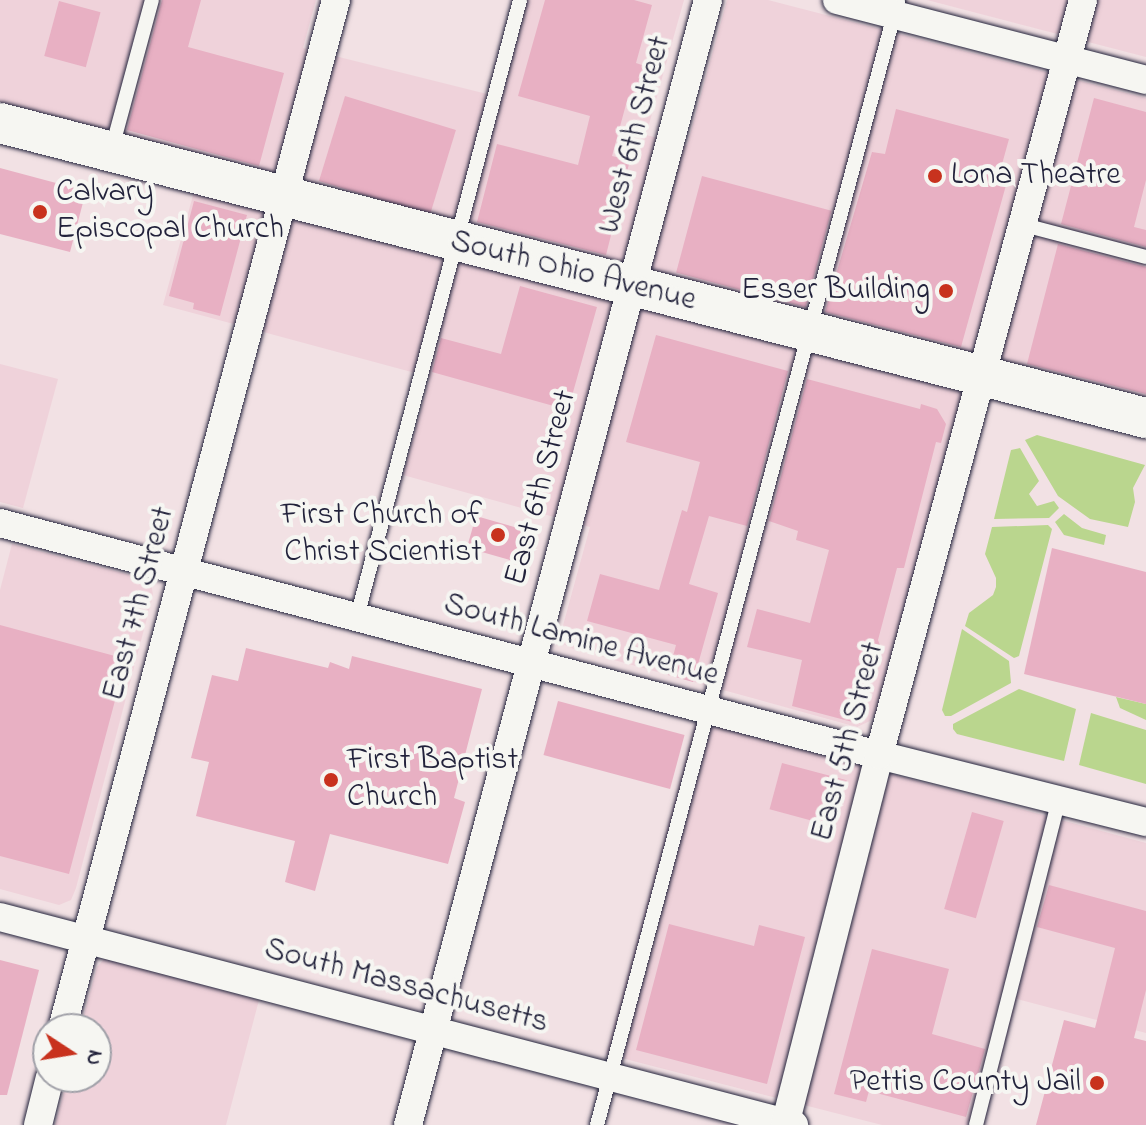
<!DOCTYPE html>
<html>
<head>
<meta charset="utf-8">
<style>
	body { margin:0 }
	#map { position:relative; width:1146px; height:1125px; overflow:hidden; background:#f2e1e4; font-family:"Indie Flower",sans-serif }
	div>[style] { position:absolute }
	.built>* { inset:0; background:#efd2da }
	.green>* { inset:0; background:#bad68e }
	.building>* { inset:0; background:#e8b0c3; transform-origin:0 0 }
	.roads { filter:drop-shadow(0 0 2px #22223b) drop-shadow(0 0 2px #22223b) }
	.lane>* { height:14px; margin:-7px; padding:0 7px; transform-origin:7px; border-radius:7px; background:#f6f6f2 }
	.street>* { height:28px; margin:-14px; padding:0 14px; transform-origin:14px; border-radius:14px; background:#f6f6f2 }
	.secondary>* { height:40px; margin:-20px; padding:0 20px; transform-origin:20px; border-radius:20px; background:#f6f6f2 }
	.dots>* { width:22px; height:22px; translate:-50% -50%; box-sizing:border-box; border:4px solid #f6f6f2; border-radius:50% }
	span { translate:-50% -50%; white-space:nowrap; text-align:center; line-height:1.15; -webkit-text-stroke:8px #f6f6f2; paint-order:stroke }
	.street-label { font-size:32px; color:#22223b }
	.poi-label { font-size:32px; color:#22223b }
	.left { translate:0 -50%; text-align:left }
	.right { translate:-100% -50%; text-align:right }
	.north { position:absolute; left:32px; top:1013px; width:80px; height:80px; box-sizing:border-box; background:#f6f6f2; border:2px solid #a1a1a9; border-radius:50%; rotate:102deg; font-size:22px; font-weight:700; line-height:32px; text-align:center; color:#22223b }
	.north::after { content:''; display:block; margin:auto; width:28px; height:36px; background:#c8321e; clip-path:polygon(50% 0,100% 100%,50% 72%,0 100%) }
</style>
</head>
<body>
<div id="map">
	<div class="built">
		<i style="clip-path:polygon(0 0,316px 0,303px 48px,487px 94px,513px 0,684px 0,646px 135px,687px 145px,727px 0,768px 0,1146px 98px,1146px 397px,976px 354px,881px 706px,870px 721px,857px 727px,574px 649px,563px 644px,561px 633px,590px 527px,403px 475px,430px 377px,163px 305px,204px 155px,0 104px)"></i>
		<i style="clip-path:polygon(927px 0,1146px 0,1146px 57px)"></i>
		<i style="clip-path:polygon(0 364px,58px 379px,23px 508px,0 502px)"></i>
		<i style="clip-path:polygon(12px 544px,142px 578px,151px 583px,153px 595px,76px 888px,71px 900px,59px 905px,0 889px,0 590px)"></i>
		<i style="clip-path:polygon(696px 721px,1146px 843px,1146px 1033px,1017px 999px,984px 1125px,882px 1125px,606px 1054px)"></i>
		<i style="clip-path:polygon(105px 958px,259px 1000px,226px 1125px,55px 1125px,68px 1077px,96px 1077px,96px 1029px,80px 1029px,97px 967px)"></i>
	</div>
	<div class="green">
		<i style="clip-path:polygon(1037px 435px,1145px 465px,1133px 488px,1135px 502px,1128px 527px,1090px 519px,1058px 496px,1025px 440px)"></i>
		<i style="clip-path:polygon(1020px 448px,1039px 481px,1029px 494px,1037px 506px,1054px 501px,1059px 508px,1049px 518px,994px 519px,1011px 450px)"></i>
		<i style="clip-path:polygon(1064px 514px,1082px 528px,1106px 535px,1104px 545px,1064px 535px,1055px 522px)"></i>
		<i style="clip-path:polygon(1048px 525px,1052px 529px,1019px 656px,1014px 658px,965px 626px,969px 613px,993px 595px,996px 587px,996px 578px,985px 554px,992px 527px)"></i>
		<i style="clip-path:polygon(962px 629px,1009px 661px,1011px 683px,951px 716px,945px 716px,942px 710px)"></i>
		<i style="clip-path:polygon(1019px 689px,1076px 709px,1064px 761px,957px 734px,953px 729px,953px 724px)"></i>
		<i style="clip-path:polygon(1116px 697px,1146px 704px,1146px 720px,1120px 708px)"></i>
		<i style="clip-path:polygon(1091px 713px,1146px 730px,1146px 784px,1079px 765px)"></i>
	</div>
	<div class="building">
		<i style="clip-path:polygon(162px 0,201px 0,188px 47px,284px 73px,259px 166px,127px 130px)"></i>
		<i style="clip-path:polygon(545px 0,634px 0,652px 5px,636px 63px,654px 69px,645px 102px,628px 97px,612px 156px,630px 160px,606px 255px,477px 222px,497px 144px,578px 165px,590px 116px,518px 96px)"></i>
		<i style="left:59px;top:1px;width:43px;height:57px;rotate:15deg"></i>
		<i style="left:345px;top:96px;width:116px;height:89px;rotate:17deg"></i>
		<i style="clip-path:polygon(1094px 98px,1146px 112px,1146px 180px,1134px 227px,1146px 230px,1146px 247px,1061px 224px)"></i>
		<i style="clip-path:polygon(896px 109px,1009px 139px,999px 175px,1008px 178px,961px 347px,825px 312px,872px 152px,885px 154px)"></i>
		<i style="clip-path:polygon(0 168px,86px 191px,70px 252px,0 234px)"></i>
		<i style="left:702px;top:176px;width:134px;height:100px;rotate:15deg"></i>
		<i style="clip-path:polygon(194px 201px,247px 215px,220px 316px,193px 309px,194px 303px,169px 296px)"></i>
		<i style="clip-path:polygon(1058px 244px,1146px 267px,1146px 394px,1027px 364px)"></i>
		<i style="clip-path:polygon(520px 286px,597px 307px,568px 410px,432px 372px,441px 338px,501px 354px)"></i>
		<i style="clip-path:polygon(656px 335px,788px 371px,747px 526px,709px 516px,689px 584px,718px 593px,693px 682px,668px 675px,676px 645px,587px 621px,600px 574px,659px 590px,682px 510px,687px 512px,700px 462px,626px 442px)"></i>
		<i style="clip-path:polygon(807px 379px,920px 409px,921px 404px,937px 409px,946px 424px,941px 443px,936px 442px,904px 568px,897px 568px,878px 640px,881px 648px,860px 724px,792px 706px,802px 660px,747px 647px,757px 609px,810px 623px,829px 550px,796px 540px,798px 531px,769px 521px)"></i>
		<i style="left:476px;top:516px;width:52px;height:33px;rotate:16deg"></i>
		<i style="clip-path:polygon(1052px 548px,1146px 572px,1146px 704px,1024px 674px)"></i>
		<i style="clip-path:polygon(0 625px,126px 659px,69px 874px,0 856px)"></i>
		<i style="clip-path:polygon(246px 648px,328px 668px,330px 662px,349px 669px,352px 656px,482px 689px,454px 798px,465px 802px,448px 864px,330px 834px,315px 891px,285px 882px,295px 841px,196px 816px,209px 762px,191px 758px,212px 675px,238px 681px)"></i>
		<i style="left:558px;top:701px;width:131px;height:56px;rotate:15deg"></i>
		<i style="left:782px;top:763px;width:67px;height:48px;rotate:15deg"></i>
		<i style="left:972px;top:812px;width:33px;height:101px;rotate:16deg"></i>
		<i style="clip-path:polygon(1049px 885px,1146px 911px,1146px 990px,1134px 1038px,1146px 1041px,1146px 1125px,1036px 1125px,1064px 1020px,1095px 1028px,1115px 948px,1037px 927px)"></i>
		<i style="clip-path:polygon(669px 924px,754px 946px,759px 925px,805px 937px,767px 1084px,636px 1050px)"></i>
		<i style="clip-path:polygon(872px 949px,949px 969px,932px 1034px,985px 1049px,966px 1117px,869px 1091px,866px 1102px,834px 1094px)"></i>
		<i style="clip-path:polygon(0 960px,39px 970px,7px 1095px,0 1095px)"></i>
	</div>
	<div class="roads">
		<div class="lane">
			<i style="left:112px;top:148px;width:153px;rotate:-74.9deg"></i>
			<i style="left:1024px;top:225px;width:126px;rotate:14.7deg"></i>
			<i style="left:357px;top:617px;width:638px;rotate:-75.2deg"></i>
			<i style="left:597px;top:1125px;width:1165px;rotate:-75.02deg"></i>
			<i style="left:976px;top:1125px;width:335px;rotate:-75.7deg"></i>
		</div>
		<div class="street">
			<i style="left:837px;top:0;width:319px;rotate:14.5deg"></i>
			<i style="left:0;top:523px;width:909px;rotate:14.79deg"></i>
			<i style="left:879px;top:755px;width:275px;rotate:14.1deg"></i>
			<i style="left:0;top:917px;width:821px;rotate:14.68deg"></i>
			<i style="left:62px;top:1029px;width:1065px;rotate:-75.09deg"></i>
			<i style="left:38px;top:1125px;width:49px;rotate:-76deg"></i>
			<i style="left:408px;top:1125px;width:1164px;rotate:-75.07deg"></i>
			<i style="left:785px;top:1125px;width:382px;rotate:-75.7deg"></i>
			<i style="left:879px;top:755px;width:782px;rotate:-74.88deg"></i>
		</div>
		<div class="secondary">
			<i style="left:0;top:123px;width:1183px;rotate:14.44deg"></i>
		</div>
	</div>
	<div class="dots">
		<i style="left:935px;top:176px;background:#c8321e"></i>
		<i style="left:40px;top:212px;background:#c8321e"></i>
		<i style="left:946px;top:291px;background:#c8321e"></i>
		<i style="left:498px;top:535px;background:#c8321e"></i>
		<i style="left:331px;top:780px;background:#c8321e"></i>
		<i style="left:1097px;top:1083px;background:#c8321e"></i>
	</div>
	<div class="street-label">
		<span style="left:636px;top:135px;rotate:-75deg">West 6th Street</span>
		<span style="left:573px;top:272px;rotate:14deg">South Ohio Avenue</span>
		<span style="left:542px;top:488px;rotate:-75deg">East 6th Street</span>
		<span style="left:140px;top:604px;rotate:-75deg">East 7th Street</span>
		<span style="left:581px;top:641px;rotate:15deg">South Lamine Avenue</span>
		<span style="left:849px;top:742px;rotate:-75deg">East 5th Street</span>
		<span style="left:406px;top:987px;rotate:15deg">South Massachusetts</span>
	</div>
	<div class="poi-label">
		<span class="left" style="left:951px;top:176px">Lona Theatre</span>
		<span class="left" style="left:56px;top:212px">Calvary<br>Episcopal Church</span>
		<span class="right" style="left:930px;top:291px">Esser Building</span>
		<span class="right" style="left:482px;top:535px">First Church of<br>Christ Scientist</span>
		<span class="left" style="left:347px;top:780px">First Baptist<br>Church</span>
		<span class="right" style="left:1081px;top:1083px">Pettis County Jail</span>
	</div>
	<div class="north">N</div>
</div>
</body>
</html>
